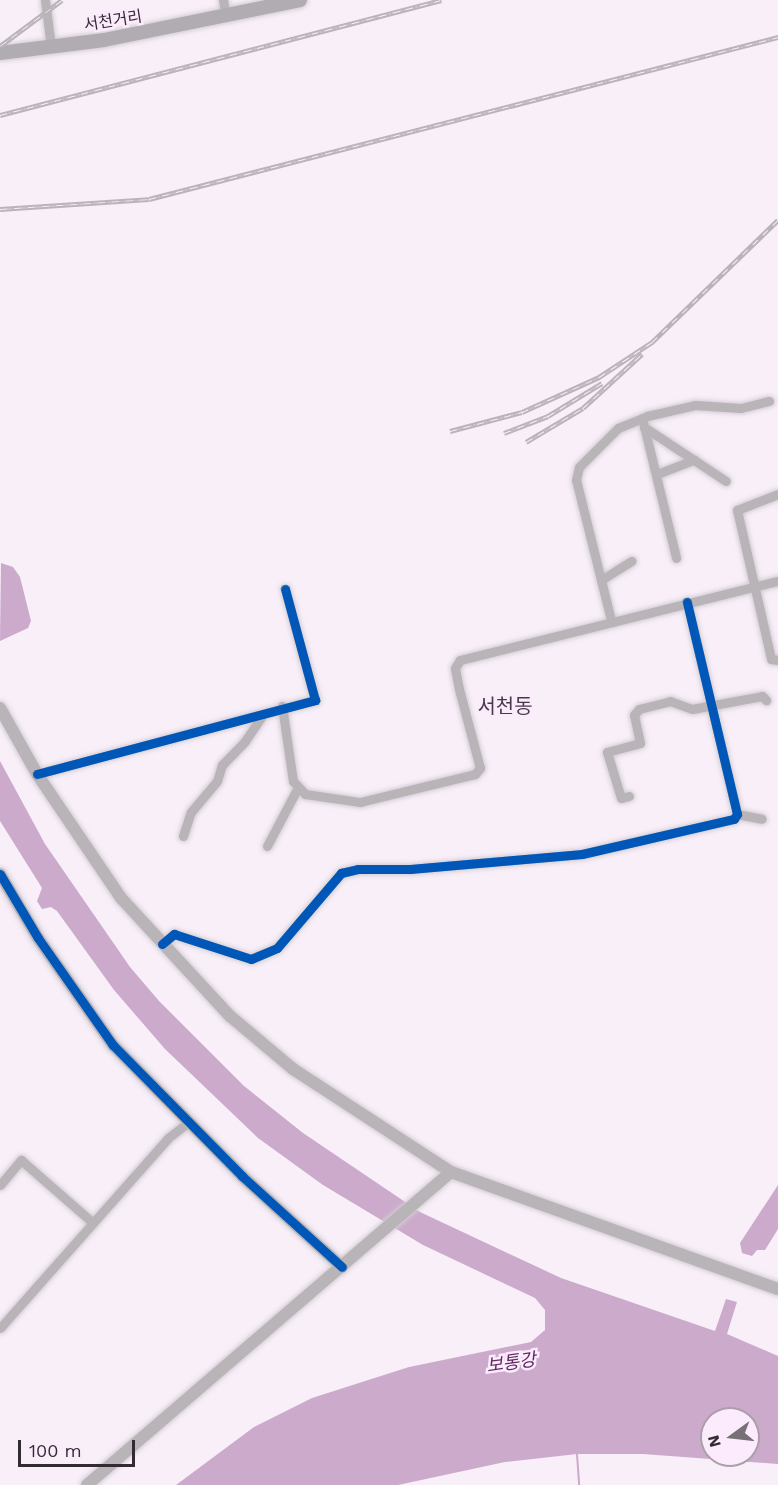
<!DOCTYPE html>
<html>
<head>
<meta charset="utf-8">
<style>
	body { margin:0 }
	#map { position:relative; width:778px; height:1485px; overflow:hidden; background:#f8eff8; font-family:"Work Sans","Noto Sans KR",sans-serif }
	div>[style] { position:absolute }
	.water>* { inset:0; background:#cac }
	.stream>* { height:2px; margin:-1px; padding:0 1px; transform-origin:1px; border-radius:1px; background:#cac }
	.roads { filter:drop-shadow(0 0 2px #d4cdd4) drop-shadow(0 0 2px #d4cdd4) }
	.street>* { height:9px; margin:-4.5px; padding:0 4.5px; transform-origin:4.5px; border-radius:4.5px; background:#b8b4b8 }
	.secondary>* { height:12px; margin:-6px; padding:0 6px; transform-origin:6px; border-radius:6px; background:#b8b4b8 }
	.primary>* { height:14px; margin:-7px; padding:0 7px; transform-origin:7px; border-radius:7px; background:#b1acb1 }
	.rail>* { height:4.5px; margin-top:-2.25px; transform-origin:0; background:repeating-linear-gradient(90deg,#fcebfc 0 7px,#bab4ba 0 14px); box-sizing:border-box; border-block:2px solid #bab4ba }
	.cycleway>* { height:9px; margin:-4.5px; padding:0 4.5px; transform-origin:4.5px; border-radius:4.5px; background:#0057b8 }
	span { translate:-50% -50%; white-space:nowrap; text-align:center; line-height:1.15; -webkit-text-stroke:5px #fcebfc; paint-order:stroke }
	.street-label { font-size:16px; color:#322c32 }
	.water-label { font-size:18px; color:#5f2961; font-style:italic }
	.quarter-label { font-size:20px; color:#473a47 }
	.north { position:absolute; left:700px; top:1407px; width:60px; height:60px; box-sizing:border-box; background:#fcebfc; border:2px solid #ab9fab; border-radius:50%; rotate:255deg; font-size:16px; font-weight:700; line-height:24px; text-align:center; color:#322c32 }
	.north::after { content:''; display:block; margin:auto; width:21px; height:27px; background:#777077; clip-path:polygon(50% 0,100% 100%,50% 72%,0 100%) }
	.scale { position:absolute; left:18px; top:1440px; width:117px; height:27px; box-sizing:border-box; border:3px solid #322c32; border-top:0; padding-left:8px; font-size:18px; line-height:21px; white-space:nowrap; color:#322c32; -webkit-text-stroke:4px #fcebfc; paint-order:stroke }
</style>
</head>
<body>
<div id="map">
	<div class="water">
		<i style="clip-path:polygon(1px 563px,13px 567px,20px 577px,31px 621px,28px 628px,0 641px)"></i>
		<i style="clip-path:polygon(evenodd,0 761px,45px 844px,130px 967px,159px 1001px,244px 1086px,303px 1133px,420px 1212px,561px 1278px,715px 1331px,726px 1299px,737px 1302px,727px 1334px,778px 1356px,778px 1464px,643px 1454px,577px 1454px,505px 1462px,398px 1485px,176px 1485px,254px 1427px,312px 1398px,409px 1367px,531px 1342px,545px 1330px,545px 1310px,535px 1298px,423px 1245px,323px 1185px,258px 1138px,165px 1049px,114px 990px,57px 911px,51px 907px,42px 909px,37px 901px,42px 888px,0 821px,0 761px,712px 1419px,748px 1419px,748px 1455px,712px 1455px,712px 1419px)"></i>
		<i style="clip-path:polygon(778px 1185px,778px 1229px,765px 1250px,757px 1250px,752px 1256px,742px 1253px,740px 1243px)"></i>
	</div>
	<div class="stream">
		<i style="left:577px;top:1454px;width:31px;rotate:86deg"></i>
	</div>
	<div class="roads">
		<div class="street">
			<i style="left:45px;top:0;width:47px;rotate:82.7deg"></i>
			<i style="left:223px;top:0;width:17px;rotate:80deg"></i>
			<i style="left:642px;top:418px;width:144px;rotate:76.3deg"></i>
			<i style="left:644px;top:427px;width:98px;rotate:33.4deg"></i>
			<i style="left:657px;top:474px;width:40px;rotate:-21deg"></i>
			<i style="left:778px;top:494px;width:44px;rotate:158.7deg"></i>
			<i style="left:737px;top:510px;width:153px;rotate:77.1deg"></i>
			<i style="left:771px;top:659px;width:7px;rotate:8deg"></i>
			<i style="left:601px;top:580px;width:36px;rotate:-32deg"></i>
			<i style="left:611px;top:620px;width:144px;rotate:-104deg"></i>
			<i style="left:576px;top:480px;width:13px;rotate:-77deg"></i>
			<i style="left:579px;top:467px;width:55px;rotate:-45deg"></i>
			<i style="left:618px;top:428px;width:31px;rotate:-22deg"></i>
			<i style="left:647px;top:416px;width:49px;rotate:-12.9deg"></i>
			<i style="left:695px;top:405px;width:46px;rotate:3.7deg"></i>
			<i style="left:741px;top:408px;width:29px;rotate:-14deg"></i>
			<i style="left:282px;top:706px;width:76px;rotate:81.7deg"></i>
			<i style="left:293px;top:781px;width:18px;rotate:47deg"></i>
			<i style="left:305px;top:794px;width:56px;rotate:8.3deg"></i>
			<i style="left:360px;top:802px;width:118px;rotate:-13.7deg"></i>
			<i style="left:475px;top:774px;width:8px;rotate:-50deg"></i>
			<i style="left:480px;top:768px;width:82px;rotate:-104.9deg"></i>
			<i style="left:459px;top:689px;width:21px;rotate:-101deg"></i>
			<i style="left:455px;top:668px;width:9px;rotate:-58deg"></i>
			<i style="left:460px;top:660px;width:328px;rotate:-14deg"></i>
			<i style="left:37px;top:774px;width:288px;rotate:-14.9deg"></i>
			<i style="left:315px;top:700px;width:115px;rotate:-105.1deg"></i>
			<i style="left:629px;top:796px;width:8px;rotate:166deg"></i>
			<i style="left:621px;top:798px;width:48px;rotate:-106.9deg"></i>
			<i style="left:607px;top:752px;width:34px;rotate:-15deg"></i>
			<i style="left:640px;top:743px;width:29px;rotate:-102deg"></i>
			<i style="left:634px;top:715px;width:8px;rotate:-50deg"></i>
			<i style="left:639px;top:709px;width:32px;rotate:-14deg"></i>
			<i style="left:670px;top:701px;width:23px;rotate:20deg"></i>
			<i style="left:692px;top:709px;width:71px;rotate:-10.5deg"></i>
			<i style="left:762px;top:696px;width:6px;rotate:45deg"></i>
			<i style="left:737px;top:814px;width:25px;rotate:11deg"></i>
			<i style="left:183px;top:836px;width:25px;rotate:-72deg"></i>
			<i style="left:191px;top:812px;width:40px;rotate:-50deg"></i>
			<i style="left:217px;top:781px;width:17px;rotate:-73deg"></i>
			<i style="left:222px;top:765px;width:33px;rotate:-46deg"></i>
			<i style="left:245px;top:741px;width:32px;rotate:-56deg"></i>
			<i style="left:267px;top:846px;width:64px;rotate:-62.2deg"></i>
			<i style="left:162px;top:944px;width:16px;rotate:-40deg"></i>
			<i style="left:174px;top:934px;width:81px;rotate:18deg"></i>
			<i style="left:251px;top:959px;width:28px;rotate:-23deg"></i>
			<i style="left:277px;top:948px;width:99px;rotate:-49.5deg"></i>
			<i style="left:341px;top:873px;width:17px;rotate:-13deg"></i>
			<i style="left:358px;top:869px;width:52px"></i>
			<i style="left:410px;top:869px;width:173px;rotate:-5deg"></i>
			<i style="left:582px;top:854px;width:156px;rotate:-13deg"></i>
			<i style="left:734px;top:819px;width:6px;rotate:-59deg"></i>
			<i style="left:737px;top:814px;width:218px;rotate:-103.3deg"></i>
			<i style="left:0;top:1185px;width:33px;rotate:-50deg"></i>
			<i style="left:21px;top:1160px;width:94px;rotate:41.1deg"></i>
			<i style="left:0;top:1328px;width:254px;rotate:-48.5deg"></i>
			<i style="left:168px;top:1138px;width:24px;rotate:-38deg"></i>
		</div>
		<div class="secondary">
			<i style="left:0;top:708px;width:76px;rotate:60.7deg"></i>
			<i style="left:37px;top:774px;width:150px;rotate:55.9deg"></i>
			<i style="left:121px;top:898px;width:161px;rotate:47.3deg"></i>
			<i style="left:230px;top:1016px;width:82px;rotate:40.1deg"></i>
			<i style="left:293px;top:1069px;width:189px;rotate:33.1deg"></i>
			<i style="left:451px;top:1172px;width:347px;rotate:19.7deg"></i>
			<i style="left:0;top:874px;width:74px;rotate:59.3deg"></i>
			<i style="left:38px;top:938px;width:131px;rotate:55deg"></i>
			<i style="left:113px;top:1045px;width:184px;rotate:45.4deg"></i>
			<i style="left:242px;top:1176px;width:135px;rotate:42.3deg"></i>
			<i style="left:87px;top:1485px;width:480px;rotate:-40.7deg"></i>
		</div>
		<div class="primary">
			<i style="left:0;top:53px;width:105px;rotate:-7.1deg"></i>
			<i style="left:104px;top:40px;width:200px;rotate:-11.5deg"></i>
		</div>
	</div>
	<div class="rail">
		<i style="left:0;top:46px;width:77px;rotate:-36.6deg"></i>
		<i style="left:0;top:115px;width:456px;rotate:-14.6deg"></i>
		<i style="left:0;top:209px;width:149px;rotate:-3.8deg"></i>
		<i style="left:149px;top:199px;width:650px;rotate:-14.44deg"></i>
		<i style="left:450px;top:431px;width:74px;rotate:-14.8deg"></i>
		<i style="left:522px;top:412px;width:85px;rotate:-24.4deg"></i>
		<i style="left:599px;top:377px;width:64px;rotate:-33.4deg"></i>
		<i style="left:652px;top:342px;width:175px;rotate:-44.1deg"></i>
		<i style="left:504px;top:433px;width:47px;rotate:-21.1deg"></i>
		<i style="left:548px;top:416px;width:63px;rotate:-31.4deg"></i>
		<i style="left:526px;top:442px;width:66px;rotate:-30.8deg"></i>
		<i style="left:583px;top:408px;width:80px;rotate:-42.5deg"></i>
	</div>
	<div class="cycleway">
		<i style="left:37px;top:774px;width:288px;rotate:-14.9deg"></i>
		<i style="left:315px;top:700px;width:115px;rotate:-105.1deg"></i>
		<i style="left:0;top:874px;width:74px;rotate:59.3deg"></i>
		<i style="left:38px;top:938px;width:131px;rotate:55deg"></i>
		<i style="left:113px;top:1045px;width:184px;rotate:45.4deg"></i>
		<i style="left:242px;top:1176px;width:135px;rotate:42.3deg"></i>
		<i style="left:162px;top:944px;width:16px;rotate:-40deg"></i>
		<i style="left:174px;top:934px;width:81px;rotate:18deg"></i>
		<i style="left:251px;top:959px;width:28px;rotate:-23deg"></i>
		<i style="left:277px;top:948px;width:99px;rotate:-49.5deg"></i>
		<i style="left:341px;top:873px;width:17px;rotate:-13deg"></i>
		<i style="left:358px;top:869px;width:52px"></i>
		<i style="left:410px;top:869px;width:173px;rotate:-5deg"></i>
		<i style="left:582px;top:854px;width:156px;rotate:-13deg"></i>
		<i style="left:734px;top:819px;width:6px;rotate:-59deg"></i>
		<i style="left:737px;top:814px;width:218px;rotate:-103.3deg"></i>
	</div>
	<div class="street-label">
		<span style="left:113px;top:21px;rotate:-9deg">서천거리</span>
	</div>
	<div class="water-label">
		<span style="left:511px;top:1363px;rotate:-8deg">보통강</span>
	</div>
	<div class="quarter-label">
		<span style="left:505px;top:706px">서천동</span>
	</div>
	<div class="north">N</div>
	<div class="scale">100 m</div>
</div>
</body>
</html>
